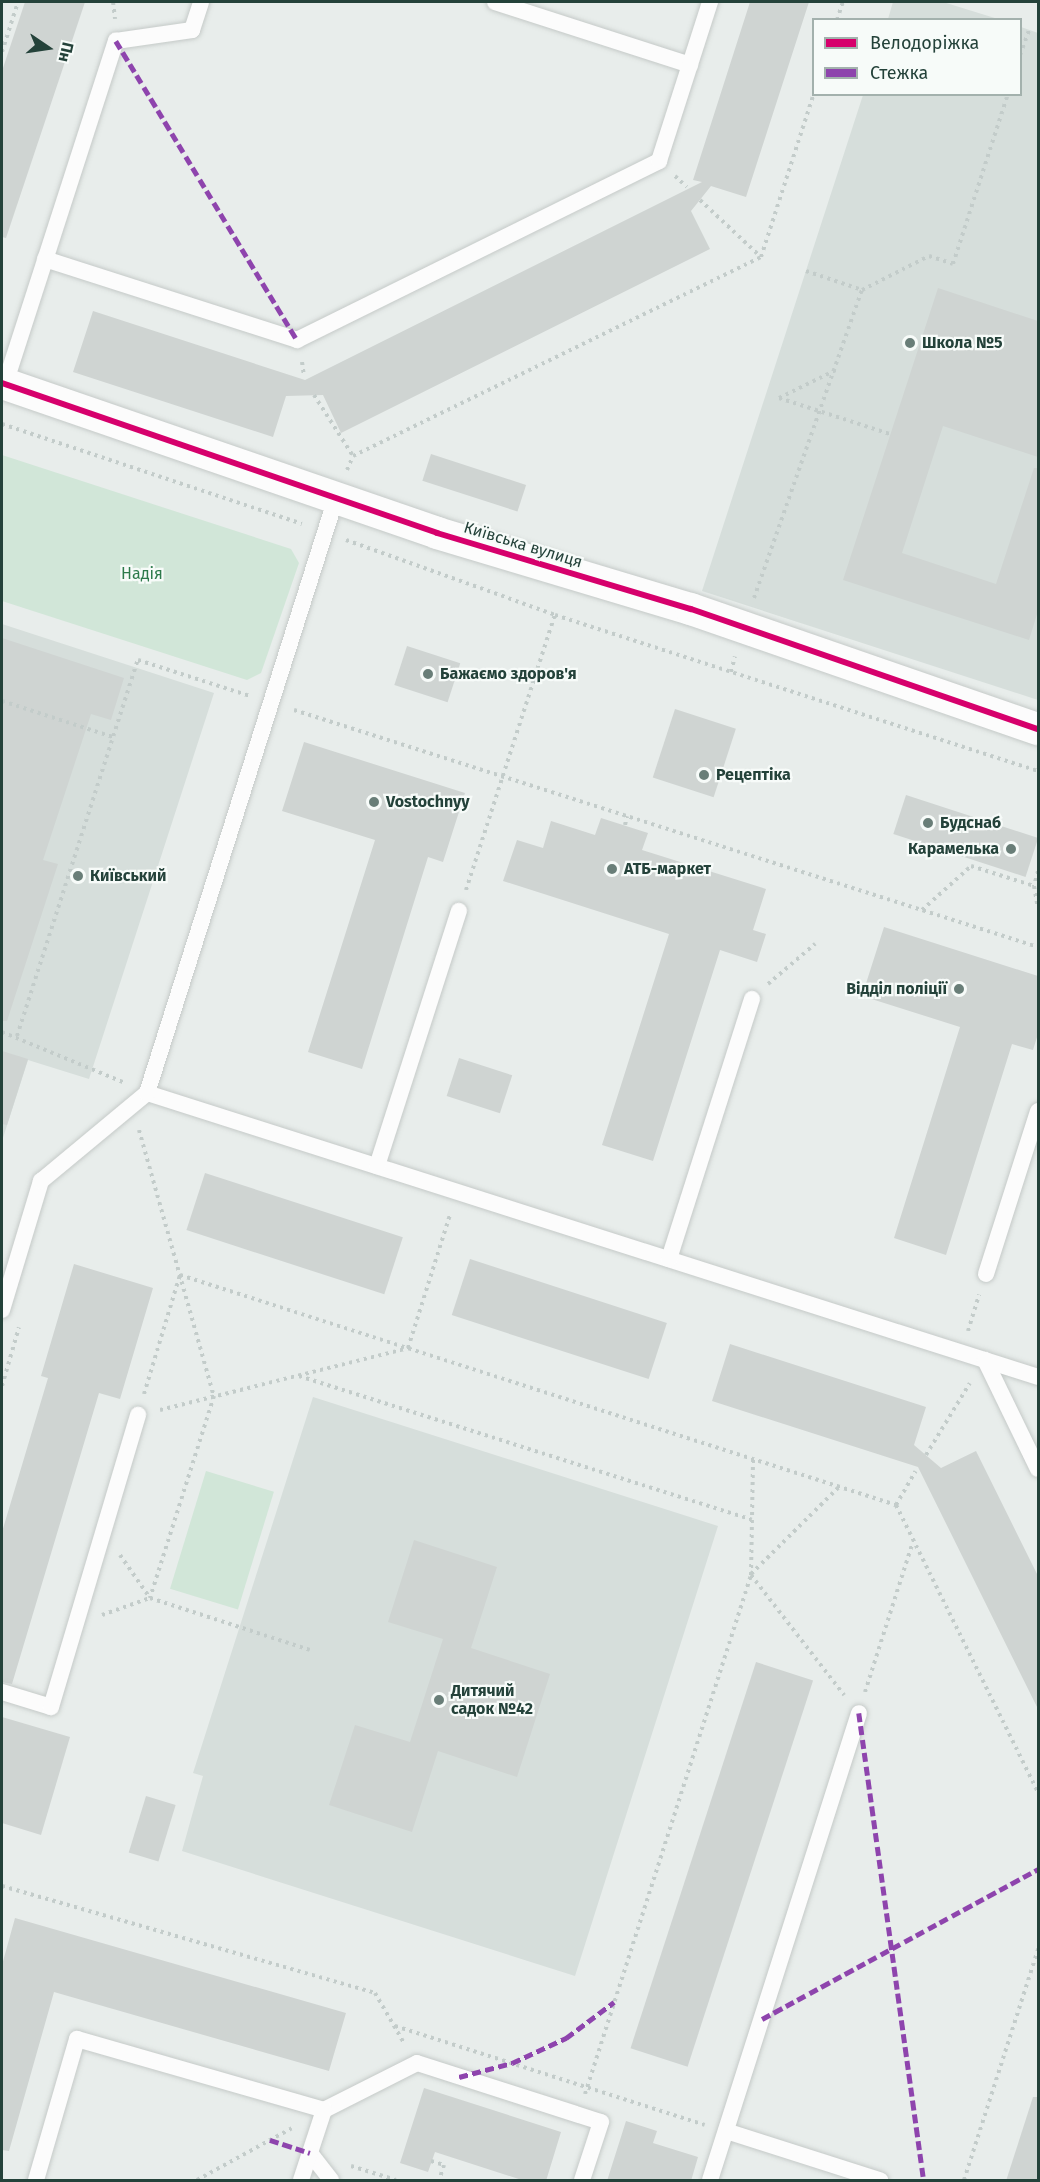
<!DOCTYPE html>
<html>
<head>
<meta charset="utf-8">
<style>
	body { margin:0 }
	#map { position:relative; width:1040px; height:2182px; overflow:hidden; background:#e8edeb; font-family:"Fira Sans",sans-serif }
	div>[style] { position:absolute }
	.built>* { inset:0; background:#d6dedb }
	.green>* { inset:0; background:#d1e6d8; transform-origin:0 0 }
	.building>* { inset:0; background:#cfd4d2; transform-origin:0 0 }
	.path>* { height:4px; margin-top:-2px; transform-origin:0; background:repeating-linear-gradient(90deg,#c3ccca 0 3px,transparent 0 7.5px) }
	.roads { filter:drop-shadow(0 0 2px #c5cac8) drop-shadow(0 0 2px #c5cac8) }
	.service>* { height:16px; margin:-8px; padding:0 8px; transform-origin:8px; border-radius:8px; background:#fcfcfc }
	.minor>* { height:32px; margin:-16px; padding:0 16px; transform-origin:16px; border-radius:16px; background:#fcfcfc }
	.quiet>* { height:4.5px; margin-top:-2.25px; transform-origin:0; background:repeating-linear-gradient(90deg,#8e44ad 0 9px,transparent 0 13.5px) }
	.cycleway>* { height:6px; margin:-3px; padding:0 3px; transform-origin:3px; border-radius:3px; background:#d6006c }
	.dots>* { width:16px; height:16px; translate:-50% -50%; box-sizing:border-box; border:3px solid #f7fbf9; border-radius:50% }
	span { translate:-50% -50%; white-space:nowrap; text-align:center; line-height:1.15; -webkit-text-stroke:4.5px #f7fbf9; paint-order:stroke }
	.poi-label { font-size:16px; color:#24423a; font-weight:700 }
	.left { translate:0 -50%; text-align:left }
	.right { translate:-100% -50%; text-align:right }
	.street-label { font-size:16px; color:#24423a }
	.park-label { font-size:16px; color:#2d7a4b }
	.frame { position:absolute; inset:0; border:3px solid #24423a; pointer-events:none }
	.legend { position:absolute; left:812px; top:18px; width:210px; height:78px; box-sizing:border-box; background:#f7fbf9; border:2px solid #a3b1ad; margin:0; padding:8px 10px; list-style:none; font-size:18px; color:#24423a }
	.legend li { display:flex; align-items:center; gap:12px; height:30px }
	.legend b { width:30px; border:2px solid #a3b1ad }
	.north { position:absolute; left:18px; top:18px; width:60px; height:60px; -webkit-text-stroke:4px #f7fbf9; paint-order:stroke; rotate:103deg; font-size:16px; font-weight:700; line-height:24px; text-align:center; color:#24423a }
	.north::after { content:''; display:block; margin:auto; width:21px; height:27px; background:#24423a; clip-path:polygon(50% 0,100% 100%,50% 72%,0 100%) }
</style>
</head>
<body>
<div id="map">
	<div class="built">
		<i style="clip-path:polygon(893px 2px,943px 2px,998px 19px,888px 19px)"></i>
		<i style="clip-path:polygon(1021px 27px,1038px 33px,1038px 700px,702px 591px,863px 95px,1020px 94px)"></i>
		<i style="clip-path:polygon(2px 624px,214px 693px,89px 1079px,28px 1060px,2px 1141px)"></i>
		<i style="clip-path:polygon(313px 1397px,718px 1526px,575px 1976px,182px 1851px,203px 1776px,193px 1773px)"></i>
	</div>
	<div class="green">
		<i style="clip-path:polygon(2px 455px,291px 549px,299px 563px,261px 673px,247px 680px,2px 601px)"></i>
		<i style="left:206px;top:1471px;width:71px;height:123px;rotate:17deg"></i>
	</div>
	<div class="building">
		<i style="clip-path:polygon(25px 2px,85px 2px,6px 238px,2px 237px,2px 71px)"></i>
		<i style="clip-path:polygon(750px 2px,809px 2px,746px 197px,711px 186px,691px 211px,710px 249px,341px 433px,323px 395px,286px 396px,273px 437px,73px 372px,93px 311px,305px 380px,702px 182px,693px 180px)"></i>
		<i style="clip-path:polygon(938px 288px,1038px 321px,1038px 457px,943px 426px,902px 553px,996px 584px,1034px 468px,1038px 468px,1038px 611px,1029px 640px,843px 580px)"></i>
		<i style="left:431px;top:454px;width:100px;height:28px;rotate:18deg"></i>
		<i style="clip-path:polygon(2px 638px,124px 678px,111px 720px,91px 714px,43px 860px,58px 864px,7px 1021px,2px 1021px)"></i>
		<i style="left:407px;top:646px;width:56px;height:41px;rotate:18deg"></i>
		<i style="left:675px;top:709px;width:64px;height:72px;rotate:18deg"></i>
		<i style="clip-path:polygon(304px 742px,465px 793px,443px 862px,428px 857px,362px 1069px,308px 1052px,375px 840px,282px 811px)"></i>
		<i style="left:906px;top:795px;width:139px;height:41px;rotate:18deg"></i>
		<i style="clip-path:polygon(601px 818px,648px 833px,642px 850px,766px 889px,753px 930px,766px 934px,757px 962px,720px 950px,653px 1161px,602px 1145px,669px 934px,503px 881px,517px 840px,543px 848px,551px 821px,595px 835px)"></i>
		<i style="clip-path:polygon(884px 927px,1038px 976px,1038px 1034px,1033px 1050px,1012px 1044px,946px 1255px,894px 1238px,960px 1027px,862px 996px)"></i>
		<i style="clip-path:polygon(2px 1051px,28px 1059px,7px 1125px,2px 1124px)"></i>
		<i style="left:459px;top:1058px;width:56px;height:40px;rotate:18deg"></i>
		<i style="left:205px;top:1173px;width:208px;height:60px;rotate:18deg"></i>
		<i style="left:470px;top:1259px;width:207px;height:59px;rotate:18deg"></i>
		<i style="clip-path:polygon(74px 1264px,153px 1288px,120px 1399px,99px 1393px,12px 1684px,2px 1682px,2px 1532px,48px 1378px,41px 1376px)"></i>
		<i style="clip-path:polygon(730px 1344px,926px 1407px,914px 1445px,941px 1468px,976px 1451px,1038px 1576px,1038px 1709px,918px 1467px,712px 1401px)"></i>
		<i style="clip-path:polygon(414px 1540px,497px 1567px,471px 1648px,550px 1674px,517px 1777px,438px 1751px,412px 1832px,329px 1805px,355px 1725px,410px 1742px,443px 1639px,388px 1622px)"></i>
		<i style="left:756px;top:1662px;width:60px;height:406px;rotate:18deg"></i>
		<i style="clip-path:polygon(2px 1717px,70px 1737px,41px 1835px,2px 1823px)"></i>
		<i style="left:146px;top:1796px;width:31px;height:59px;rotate:17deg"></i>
		<i style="clip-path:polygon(15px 1918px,346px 2013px,329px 2071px,54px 1992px,9px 2151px,2px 2150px,2px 1965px)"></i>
		<i style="clip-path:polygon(424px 2088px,561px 2132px,546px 2181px,525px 2181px,435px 2152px,428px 2172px,400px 2163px)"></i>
		<i style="clip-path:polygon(1033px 2097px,1038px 2097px,1038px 2181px,1006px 2181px)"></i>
		<i style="clip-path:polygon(626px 2121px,657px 2131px,653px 2143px,698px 2157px,691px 2181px,607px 2181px)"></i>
	</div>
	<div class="path">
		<i style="left:113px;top:2px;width:17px;rotate:83deg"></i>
		<i style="left:837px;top:20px;width:19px;rotate:-72deg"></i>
		<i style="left:2px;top:52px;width:52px;rotate:-72.3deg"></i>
		<i style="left:1020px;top:55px;width:27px;rotate:-70deg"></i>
		<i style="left:675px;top:176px;width:16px;rotate:43deg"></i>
		<i style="left:700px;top:200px;width:83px;rotate:43.1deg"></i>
		<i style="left:806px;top:271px;width:59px;rotate:18.7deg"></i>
		<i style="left:862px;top:290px;width:75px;rotate:-26.9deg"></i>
		<i style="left:929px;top:256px;width:25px;rotate:18deg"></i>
		<i style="left:953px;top:264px;width:179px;rotate:-72.1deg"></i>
		<i style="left:302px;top:362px;width:14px;rotate:82deg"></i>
		<i style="left:314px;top:395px;width:72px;rotate:57.4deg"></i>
		<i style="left:779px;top:398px;width:117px;rotate:18deg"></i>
		<i style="left:779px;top:398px;width:64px;rotate:-26.2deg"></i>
		<i style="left:2px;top:424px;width:316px;rotate:18.4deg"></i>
		<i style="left:347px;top:470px;width:15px;rotate:-67deg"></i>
		<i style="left:353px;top:456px;width:454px;rotate:-26deg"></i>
		<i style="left:761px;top:257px;width:172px;rotate:-72.1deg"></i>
		<i style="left:346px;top:540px;width:222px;rotate:19.7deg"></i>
		<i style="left:555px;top:615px;width:508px;rotate:17.9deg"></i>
		<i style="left:754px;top:598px;width:326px;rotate:-70.7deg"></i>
		<i style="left:731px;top:672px;width:16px;rotate:-76deg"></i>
		<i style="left:2px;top:701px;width:117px;rotate:18deg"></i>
		<i style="left:294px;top:710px;width:781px;rotate:17.67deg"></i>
		<i style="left:625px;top:825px;width:9px;rotate:-77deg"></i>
		<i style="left:1038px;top:871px;width:16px;rotate:105deg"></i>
		<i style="left:1034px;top:886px;width:22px;rotate:80deg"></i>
		<i style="left:466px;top:890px;width:289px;rotate:-72.1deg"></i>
		<i style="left:922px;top:910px;width:66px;rotate:-41.9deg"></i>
		<i style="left:971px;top:866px;width:66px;rotate:17.6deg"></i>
		<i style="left:768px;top:984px;width:62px;rotate:-40.4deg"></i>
		<i style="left:2px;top:1032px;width:131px;rotate:22.5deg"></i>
		<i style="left:17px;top:1036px;width:395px;rotate:-72.2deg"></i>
		<i style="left:138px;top:660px;width:118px;rotate:17.8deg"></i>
		<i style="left:139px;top:1130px;width:276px;rotate:74.3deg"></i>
		<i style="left:214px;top:1396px;width:212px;rotate:107.6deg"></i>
		<i style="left:968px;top:1331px;width:38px;rotate:-73deg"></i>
		<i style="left:299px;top:1376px;width:475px;rotate:17.6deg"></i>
		<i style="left:2px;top:1386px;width:61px;rotate:-73.9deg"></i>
		<i style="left:144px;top:1394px;width:124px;rotate:-73.2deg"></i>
		<i style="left:180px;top:1275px;width:752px;rotate:17.81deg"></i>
		<i style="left:896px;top:1505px;width:320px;rotate:63.7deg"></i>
		<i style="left:160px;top:1410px;width:256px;rotate:-14deg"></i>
		<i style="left:408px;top:1348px;width:139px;rotate:-72.5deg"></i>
		<i style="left:926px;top:1455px;width:84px;rotate:-58.6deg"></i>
		<i style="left:896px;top:1505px;width:39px;rotate:-60deg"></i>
		<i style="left:120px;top:1555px;width:52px;rotate:55.1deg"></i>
		<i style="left:150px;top:1598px;width:168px;rotate:18deg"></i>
		<i style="left:751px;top:1574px;width:124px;rotate:-44.7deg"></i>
		<i style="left:751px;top:1575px;width:152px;rotate:52.2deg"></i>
		<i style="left:102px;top:1615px;width:51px;rotate:-19.5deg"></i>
		<i style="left:865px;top:1692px;width:157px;rotate:-72.3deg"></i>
		<i style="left:2px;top:1886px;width:388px;rotate:16deg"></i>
		<i style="left:375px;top:1993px;width:58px;rotate:59.9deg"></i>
		<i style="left:395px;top:2026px;width:325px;rotate:17.7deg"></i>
		<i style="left:585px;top:2094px;width:545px;rotate:-72.26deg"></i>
		<i style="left:751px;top:1575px;width:116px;rotate:-89deg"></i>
		<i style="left:431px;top:2161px;width:14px;rotate:17deg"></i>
		<i style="left:444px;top:2165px;width:16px;rotate:108deg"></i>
		<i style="left:351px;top:2166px;width:47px;rotate:17.3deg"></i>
		<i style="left:197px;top:2180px;width:108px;rotate:-28.7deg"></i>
		<i style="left:964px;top:2180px;width:243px;rotate:-72.2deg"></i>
	</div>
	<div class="roads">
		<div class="service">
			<i style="left:495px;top:2px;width:205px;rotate:17.9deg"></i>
			<i style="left:45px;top:259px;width:265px;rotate:17.8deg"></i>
			<i style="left:297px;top:340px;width:404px;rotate:-26.3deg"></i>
			<i style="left:659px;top:161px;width:167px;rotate:-72.2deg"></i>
			<i style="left:5px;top:384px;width:361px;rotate:-72.1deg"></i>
			<i style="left:116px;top:41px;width:77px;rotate:-8.2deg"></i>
			<i style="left:192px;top:30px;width:29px;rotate:-72deg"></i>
			<i style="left:147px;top:1093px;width:935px;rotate:17.68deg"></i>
			<i style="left:377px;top:1166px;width:268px;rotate:-72.2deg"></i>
			<i style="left:669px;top:1259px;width:273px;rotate:-72.3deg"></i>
			<i style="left:986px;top:1274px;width:171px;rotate:-72.3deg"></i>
			<i style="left:2px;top:1310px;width:135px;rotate:-73.2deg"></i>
			<i style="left:41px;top:1181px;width:138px;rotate:-39.7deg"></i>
			<i style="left:147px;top:1093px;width:624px;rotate:-72.38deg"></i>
			<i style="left:985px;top:1360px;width:121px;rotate:64.1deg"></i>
			<i style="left:2px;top:1692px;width:51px;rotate:17deg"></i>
			<i style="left:51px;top:1707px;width:305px;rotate:-73.4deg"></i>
			<i style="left:726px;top:2131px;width:162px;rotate:17.7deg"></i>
			<i style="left:310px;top:2153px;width:34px;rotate:52deg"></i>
			<i style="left:36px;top:2180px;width:147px;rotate:-73.8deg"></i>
			<i style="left:77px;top:2039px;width:257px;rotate:16deg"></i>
			<i style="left:324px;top:2110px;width:104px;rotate:-26.8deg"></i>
			<i style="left:417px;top:2063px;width:193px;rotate:17.8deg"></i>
			<i style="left:601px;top:2122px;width:61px;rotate:108.1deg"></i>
			<i style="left:301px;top:2180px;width:74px;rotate:-71.8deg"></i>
			<i style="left:710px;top:2180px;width:490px;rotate:-72.3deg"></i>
		</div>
		<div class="minor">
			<i style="left:2px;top:383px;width:460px;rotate:19deg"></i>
			<i style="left:437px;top:533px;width:265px;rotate:16.7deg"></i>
			<i style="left:691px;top:609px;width:367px;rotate:19.1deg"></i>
		</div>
	</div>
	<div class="quiet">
		<i style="left:116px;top:41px;width:350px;rotate:58.8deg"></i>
		<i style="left:859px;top:1713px;width:472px;rotate:82.1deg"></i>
		<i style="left:762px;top:2019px;width:314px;rotate:-28.5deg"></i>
		<i style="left:459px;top:2077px;width:55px;rotate:-14.8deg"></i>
		<i style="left:512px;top:2063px;width:60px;rotate:-24.8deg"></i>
		<i style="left:566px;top:2038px;width:60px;rotate:-36.9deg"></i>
		<i style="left:270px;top:2140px;width:42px;rotate:18deg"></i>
	</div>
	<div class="cycleway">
		<i style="left:2px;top:383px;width:460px;rotate:19deg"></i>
		<i style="left:437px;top:533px;width:265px;rotate:16.7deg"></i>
		<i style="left:691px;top:609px;width:367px;rotate:19.1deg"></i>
	</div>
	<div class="dots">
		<i style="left:910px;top:343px;background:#697e78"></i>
		<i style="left:428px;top:674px;background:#697e78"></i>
		<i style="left:704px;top:775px;background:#697e78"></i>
		<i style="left:374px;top:802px;background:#697e78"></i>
		<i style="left:928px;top:823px;background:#697e78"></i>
		<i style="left:1011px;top:849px;background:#697e78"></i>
		<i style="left:612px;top:869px;background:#697e78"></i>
		<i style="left:78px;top:876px;background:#697e78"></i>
		<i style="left:959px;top:989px;background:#697e78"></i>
		<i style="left:439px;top:1700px;background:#697e78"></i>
	</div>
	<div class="poi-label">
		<span class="left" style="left:922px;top:343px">Школа №5</span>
		<span class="left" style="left:440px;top:674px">Бажаємо здоров'я</span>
		<span class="left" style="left:716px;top:775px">Рецептіка</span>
		<span class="left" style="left:386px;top:802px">Vostochnyy</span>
		<span class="left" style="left:940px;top:823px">Будснаб</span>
		<span class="right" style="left:999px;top:849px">Карамелька</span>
		<span class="left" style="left:624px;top:869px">АТБ-маркет</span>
		<span class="left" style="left:90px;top:876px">Київський</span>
		<span class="right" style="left:947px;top:989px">Відділ поліції</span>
		<span class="left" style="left:451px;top:1700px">Дитячий<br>садок №42</span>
	</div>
	<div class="street-label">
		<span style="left:523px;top:545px;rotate:17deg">Київська вулиця</span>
	</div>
	<div class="park-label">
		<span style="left:142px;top:574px">Надія</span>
	</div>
	<div class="frame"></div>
	<ul class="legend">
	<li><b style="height:8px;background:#d6006c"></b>Велодоріжка</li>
	<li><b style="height:8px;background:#8e44ad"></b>Стежка</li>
	</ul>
	<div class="north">Пн</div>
</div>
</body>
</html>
